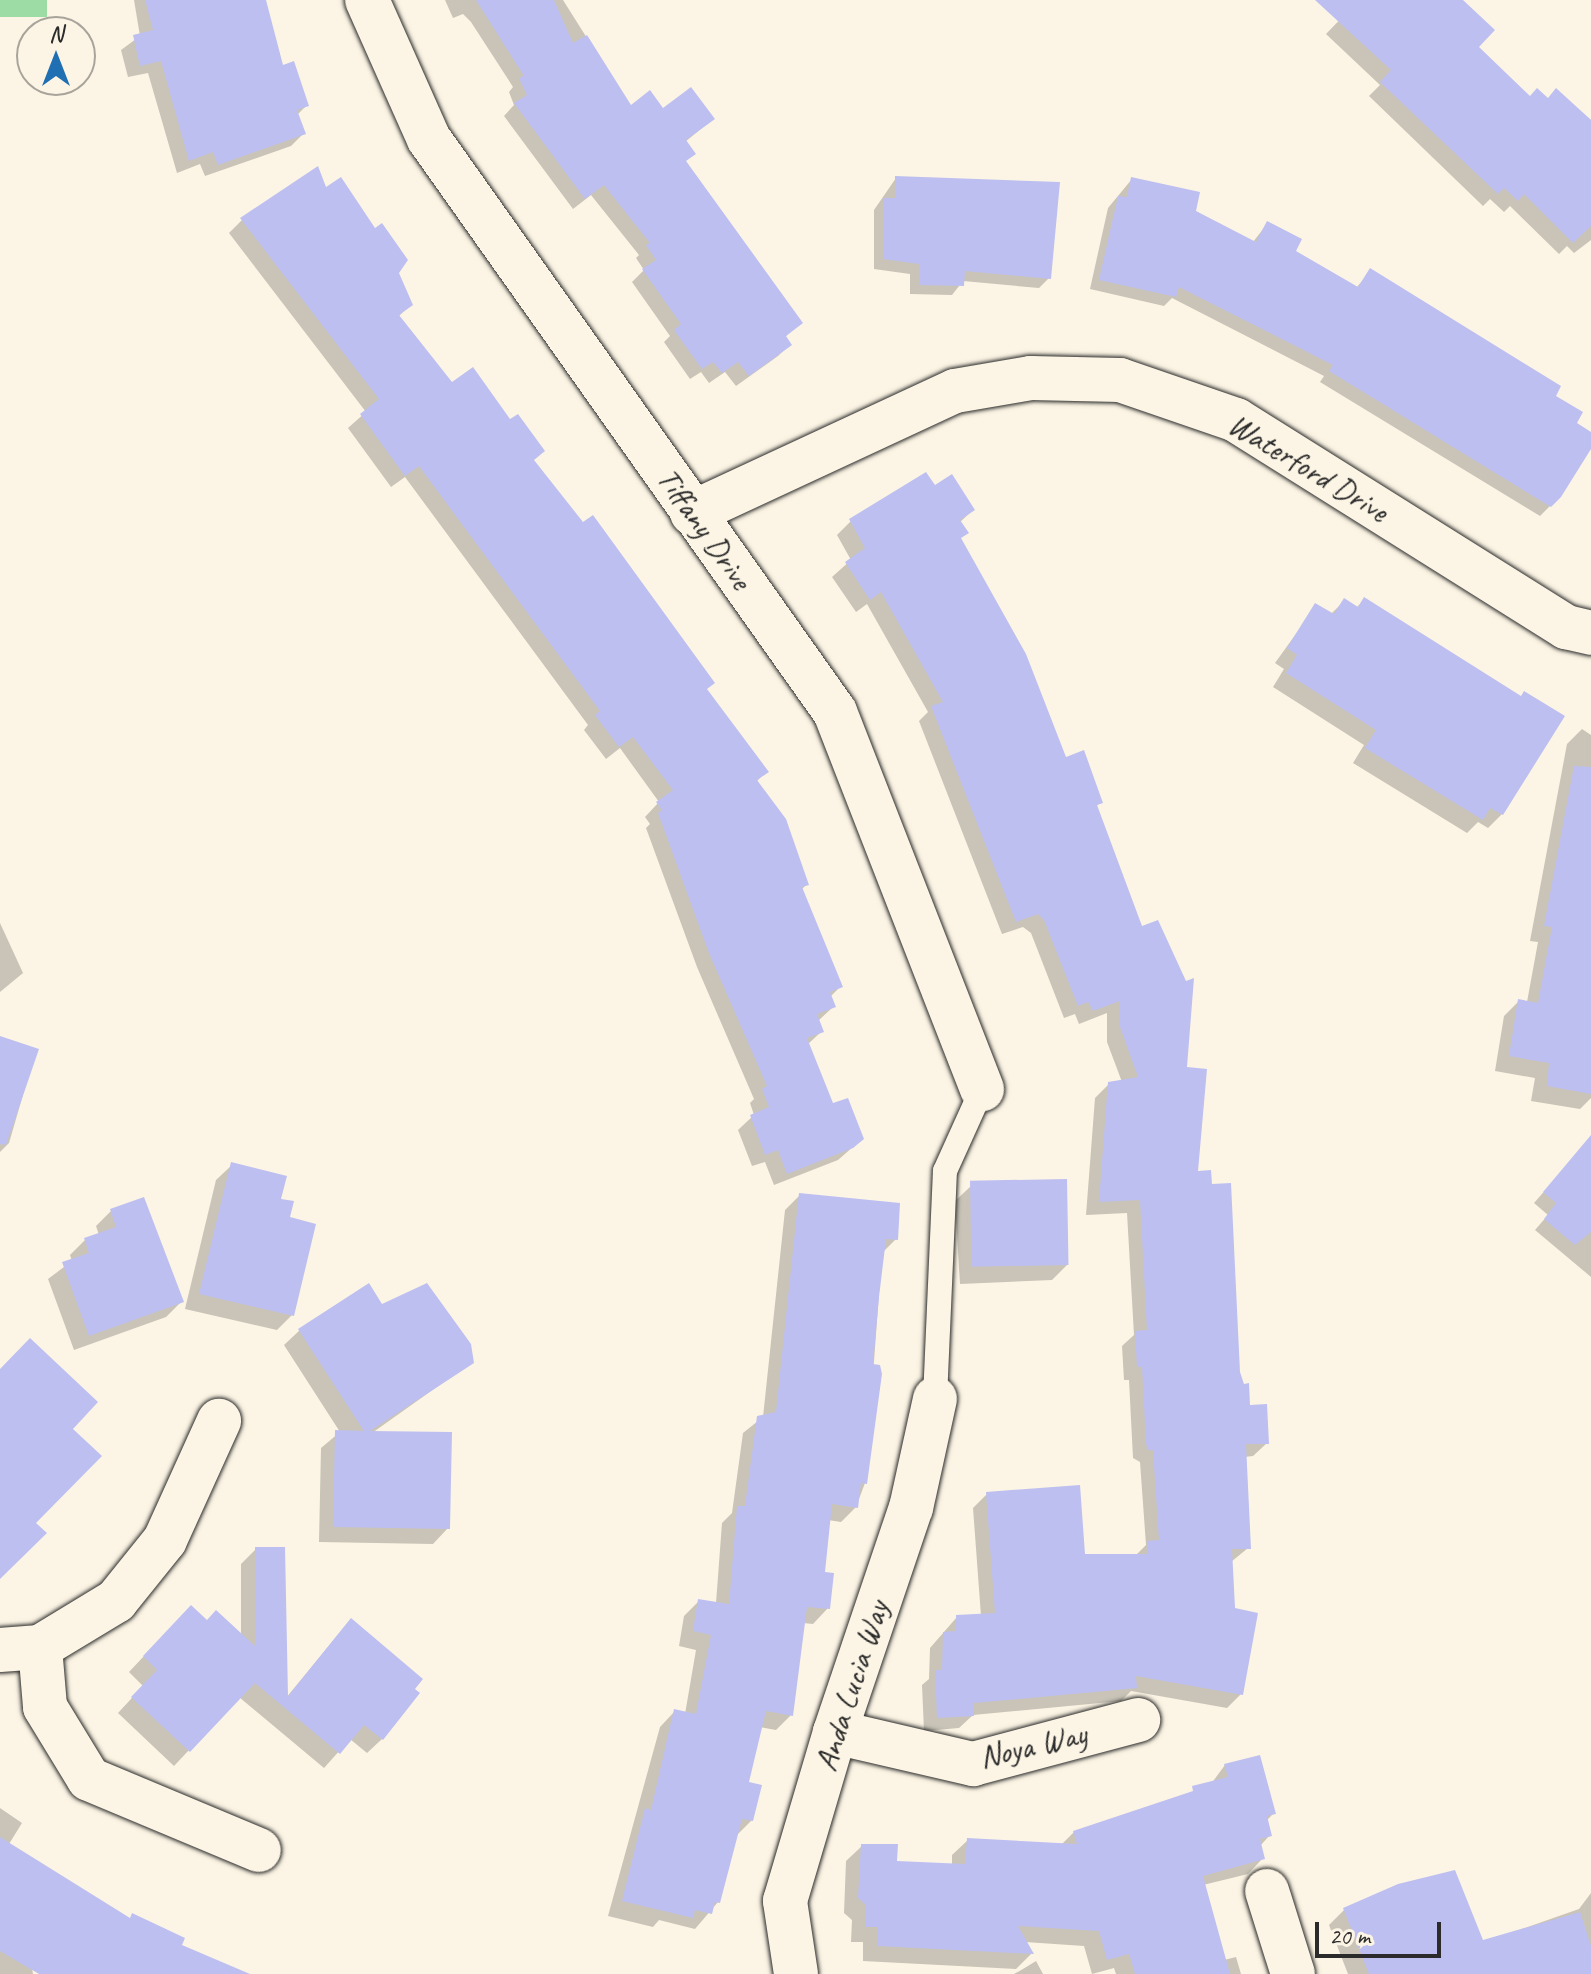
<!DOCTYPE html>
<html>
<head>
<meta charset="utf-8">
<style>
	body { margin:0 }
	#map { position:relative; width:1591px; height:1974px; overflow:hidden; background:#fcf5e5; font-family:Caveat,sans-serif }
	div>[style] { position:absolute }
	.green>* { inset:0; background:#9ddca4; transform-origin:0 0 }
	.shadow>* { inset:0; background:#0003 }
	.building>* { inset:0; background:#bdbff1; transform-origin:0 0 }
	.roads { filter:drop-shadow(0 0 2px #2b2b2b) drop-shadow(0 0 2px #2b2b2b) }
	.lane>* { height:24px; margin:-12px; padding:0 12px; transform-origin:12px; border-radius:12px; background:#fcf5e5 }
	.street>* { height:44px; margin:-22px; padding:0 22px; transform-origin:22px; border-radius:22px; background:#fcf5e5 }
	span { translate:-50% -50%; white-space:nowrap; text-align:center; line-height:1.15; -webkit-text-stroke:6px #fcf5e5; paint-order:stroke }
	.street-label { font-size:32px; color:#2b2b2b }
	.north { position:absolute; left:16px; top:16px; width:80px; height:80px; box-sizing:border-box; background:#fcf5e5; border:2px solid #a8a49b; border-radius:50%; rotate:0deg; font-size:22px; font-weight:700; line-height:32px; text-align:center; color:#2b2b2b }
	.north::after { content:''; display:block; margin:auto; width:28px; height:36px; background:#1f6fb2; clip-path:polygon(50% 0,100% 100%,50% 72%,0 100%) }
	.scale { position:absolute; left:1315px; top:1922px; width:126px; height:36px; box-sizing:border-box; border:4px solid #2b2b2b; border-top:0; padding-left:10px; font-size:24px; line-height:28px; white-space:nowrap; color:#2b2b2b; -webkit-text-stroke:6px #fcf5e5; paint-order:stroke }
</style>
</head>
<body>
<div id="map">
	<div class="green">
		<i style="left:0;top:0;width:47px;height:17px"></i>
	</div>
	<div class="shadow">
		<i style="clip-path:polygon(134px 0,264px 0,281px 68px,307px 105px,297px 115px,304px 133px,291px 146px,205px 176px,200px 164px,177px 173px,148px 73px,128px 77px,121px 50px,140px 36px)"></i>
		<i style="clip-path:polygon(445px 0,563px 0,631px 108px,713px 119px,685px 142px,684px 162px,800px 323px,784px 338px,789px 345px,778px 356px,736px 386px,725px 372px,709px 383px,701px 372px,690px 379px,664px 342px,670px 336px,632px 282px,644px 270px,636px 258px,639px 255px,591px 195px,573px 209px,504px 116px,514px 105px,509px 92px,513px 87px,471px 22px,463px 14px,453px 18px)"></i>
		<i style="clip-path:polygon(1359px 0,1462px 0,1476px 47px,1530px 98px,1547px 100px,1557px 91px,1591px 120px,1591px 240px,1574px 253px,1567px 246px,1559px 254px,1510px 206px,1504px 212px,1490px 199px,1483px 206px,1369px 96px,1380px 85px,1326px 34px)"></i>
		<i style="clip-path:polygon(896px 178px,1049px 278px,1039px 288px,963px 281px,952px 295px,910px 294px,910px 274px,874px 269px,874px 210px)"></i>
		<i style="clip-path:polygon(1132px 179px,1253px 242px,1267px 224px,1294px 252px,1356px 288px,1371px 271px,1553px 396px,1574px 423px,1591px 434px,1591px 444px,1550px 506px,1540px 516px,1320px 382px,1324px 376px,1172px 298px,1164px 306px,1090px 289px,1108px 208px)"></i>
		<i style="clip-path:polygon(325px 190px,397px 272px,411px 304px,398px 317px,452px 385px,533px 461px,766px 772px,756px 782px,807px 884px,801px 890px,840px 987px,830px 997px,833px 1007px,818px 1021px,822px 1031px,807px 1045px,832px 1106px,862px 1139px,838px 1160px,774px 1185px,765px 1162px,752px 1166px,738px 1130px,754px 1115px,750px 1103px,754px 1099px,697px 967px,646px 828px,650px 824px,645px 817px,659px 802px,620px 748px,606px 759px,584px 730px,588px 725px,405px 477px,391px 487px,348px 428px,366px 412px,229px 233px,242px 220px)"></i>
		<i style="clip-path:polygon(934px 488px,973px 510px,959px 523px,959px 539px,1065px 759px,1100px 802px,1096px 807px,1185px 1069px,1196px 1173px,1238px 1372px,1248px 1407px,1267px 1443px,1253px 1456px,1244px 1457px,1248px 1548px,1231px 1562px,1241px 1694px,1227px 1708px,1131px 1691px,1121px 1701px,973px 1715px,959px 1728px,924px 1731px,922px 1685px,929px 1679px,930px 1648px,957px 1617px,981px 1616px,973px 1508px,987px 1494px,1083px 1556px,1135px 1556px,1146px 1545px,1140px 1462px,1133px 1458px,1129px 1380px,1124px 1380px,1122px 1346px,1134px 1335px,1127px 1213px,1086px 1215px,1095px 1098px,1109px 1084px,1122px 1082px,1107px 1042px,1107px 1013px,1079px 1024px,1075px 1014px,1064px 1018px,1031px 933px,1023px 927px,1002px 934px,919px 721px,928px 712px,867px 604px,856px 612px,832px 577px,851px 560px,837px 535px,851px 521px)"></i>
		<i style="clip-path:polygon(1364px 600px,1502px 814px,1488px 828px,1478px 822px,1467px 833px,1353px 763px,1364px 745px,1273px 687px,1284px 669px,1275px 663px,1316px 606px,1331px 614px,1344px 601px,1356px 608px)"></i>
		<i style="clip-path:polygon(1582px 729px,1591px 735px,1591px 1098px,1580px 1109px,1531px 1101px,1535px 1078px,1495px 1071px,1504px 1016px,1519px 1001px,1527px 1002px,1538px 942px,1530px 941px,1567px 744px)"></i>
		<i style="clip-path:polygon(0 923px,23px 973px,0 992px)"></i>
		<i style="clip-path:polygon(0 1038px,36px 1050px,9px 1143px,0 1152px)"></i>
		<i style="clip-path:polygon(1591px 1138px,1591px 1277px,1535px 1230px,1548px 1215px,1534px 1203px)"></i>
		<i style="clip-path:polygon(232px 1165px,278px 1200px,288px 1219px,292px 1315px,277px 1330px,185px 1309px,216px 1180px)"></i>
		<i style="clip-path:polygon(971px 1186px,1067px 1265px,1052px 1280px,960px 1284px,955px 1201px)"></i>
		<i style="clip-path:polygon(800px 1195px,896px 1239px,882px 1253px,865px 1483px,856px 1507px,841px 1522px,828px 1520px,823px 1574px,828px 1608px,813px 1624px,803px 1623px,791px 1715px,776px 1730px,760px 1727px,747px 1784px,752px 1820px,736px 1836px,718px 1902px,695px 1929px,659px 1920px,653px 1927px,608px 1916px,660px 1727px,675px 1711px,685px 1714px,696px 1650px,679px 1646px,684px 1616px,699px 1601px,716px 1603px,722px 1523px,732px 1513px,743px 1433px,763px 1417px,785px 1210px)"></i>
		<i style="clip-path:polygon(111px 1211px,181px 1302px,166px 1317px,74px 1350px,48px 1279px,72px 1261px,70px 1255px,85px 1240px,99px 1235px,96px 1226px)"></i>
		<i style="clip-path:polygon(382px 1307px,472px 1362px,372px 1433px,448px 1528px,433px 1544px,319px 1542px,321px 1448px,340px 1432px,284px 1345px,300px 1330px)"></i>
		<i style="clip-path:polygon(256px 1549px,286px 1698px,337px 1636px,382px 1739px,367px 1753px,350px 1739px,324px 1768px,239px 1697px,174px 1766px,118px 1713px,143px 1686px,129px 1672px,176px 1622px,207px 1622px,241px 1635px,241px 1564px)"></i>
		<i style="clip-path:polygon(1225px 1765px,1274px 1813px,1266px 1821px,1270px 1835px,1260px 1846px,1263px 1858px,1248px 1874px,1203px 1885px,1224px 1960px,1236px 1957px,1241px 1974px,1116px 1974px,1114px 1968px,1092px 1974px,1084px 1946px,1025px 1942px,1031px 1954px,1016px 1969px,863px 1961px,863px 1942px,851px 1942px,852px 1920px,844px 1913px,846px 1861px,862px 1846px,895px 1863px,952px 1865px,952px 1855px,968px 1840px,1061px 1845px,1074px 1832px,1185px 1796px,1211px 1784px)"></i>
		<i style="clip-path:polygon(0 1808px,22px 1823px,9px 1844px,33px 1974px,0 1974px)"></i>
		<i style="clip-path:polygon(1454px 1872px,1482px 1943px,1579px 1909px,1591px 1893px,1591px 1974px,1348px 1974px,1329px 1925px,1344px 1910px)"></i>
		<i style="clip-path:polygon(1036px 1961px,1043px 1974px,1014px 1974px,1023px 1969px)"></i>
	</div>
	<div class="building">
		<i style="clip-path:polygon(145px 0,266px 0,283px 65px,294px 61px,309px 106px,297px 110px,306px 134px,218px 165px,213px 152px,189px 161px,161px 61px,140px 66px,133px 35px,153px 30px)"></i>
		<i style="clip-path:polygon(476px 0,554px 0,573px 43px,587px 35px,631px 105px,650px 90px,663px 108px,691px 87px,715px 119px,686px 140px,696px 154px,686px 161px,803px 323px,786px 336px,792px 345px,749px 376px,738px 362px,722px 373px,713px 362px,702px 369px,674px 330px,681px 324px,642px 269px,656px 260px,646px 245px,650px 243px,604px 185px,585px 199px,514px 103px,527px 95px,519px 78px,524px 76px)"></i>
		<i style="clip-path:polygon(1315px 0,1463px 0,1495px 30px,1479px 47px,1530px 96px,1537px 88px,1548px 98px,1556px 88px,1591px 120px,1591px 226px,1573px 243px,1524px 194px,1518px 201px,1504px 188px,1498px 194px,1380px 82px,1391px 70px)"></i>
		<i style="clip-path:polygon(318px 166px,326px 187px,341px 177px,375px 228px,382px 223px,408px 260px,399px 273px,413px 305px,399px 315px,452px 382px,473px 367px,510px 419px,518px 414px,545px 451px,534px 460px,583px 522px,593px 515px,715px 683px,707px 689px,769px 772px,757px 780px,786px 819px,809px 885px,802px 887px,843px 987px,830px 992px,836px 1007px,817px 1014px,824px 1032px,807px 1038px,833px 1103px,848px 1098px,864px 1139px,853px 1148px,787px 1174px,778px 1150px,765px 1155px,750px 1115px,769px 1107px,762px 1089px,767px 1086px,709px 953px,658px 813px,662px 810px,656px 802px,673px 790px,633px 737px,619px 747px,595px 715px,600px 711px,419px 466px,405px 476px,360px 414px,379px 399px,240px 218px)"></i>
		<i style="clip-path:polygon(895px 176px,1060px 182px,1051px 279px,965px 271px,964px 286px,919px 285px,919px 264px,883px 259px,884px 198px,895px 198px)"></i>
		<i style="clip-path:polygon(1131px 177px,1200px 192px,1196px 211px,1256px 242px,1267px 221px,1302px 239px,1296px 251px,1358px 287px,1370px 268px,1561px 386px,1556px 396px,1583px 412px,1577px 423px,1591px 432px,1591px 449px,1561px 497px,1551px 507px,1329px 371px,1333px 365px,1179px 287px,1176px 297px,1099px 280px,1118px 196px,1127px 197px)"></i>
		<i style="clip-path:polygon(926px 472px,935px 485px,952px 474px,975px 510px,960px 520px,969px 533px,961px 538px,1026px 654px,1066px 757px,1084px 750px,1103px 803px,1097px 805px,1142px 926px,1158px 920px,1186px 981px,1194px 978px,1187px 1067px,1207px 1069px,1198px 1171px,1211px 1170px,1212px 1184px,1231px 1183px,1240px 1372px,1244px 1384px,1249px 1383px,1250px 1405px,1267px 1404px,1269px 1444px,1246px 1444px,1251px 1549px,1232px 1549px,1235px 1608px,1258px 1613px,1243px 1695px,1136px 1676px,1137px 1688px,974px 1703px,974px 1716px,937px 1718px,935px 1670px,942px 1670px,943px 1632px,956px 1631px,956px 1615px,995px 1613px,986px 1492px,1080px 1485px,1085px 1554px,1148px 1554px,1147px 1541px,1159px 1540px,1153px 1450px,1148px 1450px,1146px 1444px,1142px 1367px,1137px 1367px,1135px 1331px,1147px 1330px,1140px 1200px,1099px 1202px,1108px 1082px,1138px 1077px,1120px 1027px,1120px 1001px,1093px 1011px,1088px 1002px,1078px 1006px,1044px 920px,1038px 914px,1016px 922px,931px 706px,943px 702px,881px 592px,870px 600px,845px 562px,865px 548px,849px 519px)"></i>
		<i style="clip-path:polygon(1364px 597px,1521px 696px,1524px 691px,1565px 716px,1503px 815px,1490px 808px,1483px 820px,1365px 748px,1376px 730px,1286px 673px,1297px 655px,1287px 648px,1315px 603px,1334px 614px,1344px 598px,1358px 607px)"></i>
		<i style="clip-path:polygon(1574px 766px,1591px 767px,1591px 1094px,1547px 1086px,1549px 1063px,1509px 1056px,1518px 999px,1538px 1003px,1552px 927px,1544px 926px)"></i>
		<i style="clip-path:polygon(0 1036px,39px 1049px,6px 1145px,0 1144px)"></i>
		<i style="clip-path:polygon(1591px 1135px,1591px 1232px,1575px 1245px,1544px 1219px,1556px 1203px,1543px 1192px)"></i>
		<i style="clip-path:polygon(231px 1162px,287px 1176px,281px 1199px,294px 1201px,290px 1217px,316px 1224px,294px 1316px,199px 1294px)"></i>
		<i style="left:1067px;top:1179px;width:86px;height:97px;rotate:89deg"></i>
		<i style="clip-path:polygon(799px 1193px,900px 1203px,898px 1240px,886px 1239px,879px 1297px,873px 1364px,880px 1365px,882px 1374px,867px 1484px,861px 1483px,858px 1508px,832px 1504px,825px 1572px,834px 1573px,830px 1609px,807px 1607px,793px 1716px,766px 1711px,749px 1782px,762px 1785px,753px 1821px,742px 1819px,720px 1903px,715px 1902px,712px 1914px,695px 1910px,693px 1918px,622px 1901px,645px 1808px,651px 1810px,674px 1709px,696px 1714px,711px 1635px,693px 1631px,698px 1599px,729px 1604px,737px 1506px,745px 1506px,757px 1416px,776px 1412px)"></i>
		<i style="clip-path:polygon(144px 1197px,184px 1302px,89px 1336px,62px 1262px,89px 1253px,84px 1238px,116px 1227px,110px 1209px)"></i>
		<i style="clip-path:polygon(369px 1283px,382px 1304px,427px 1283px,471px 1344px,474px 1363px,370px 1431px,452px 1432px,450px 1529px,333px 1527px,335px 1430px,364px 1431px,298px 1329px)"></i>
		<i style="clip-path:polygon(30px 1338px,98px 1402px,73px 1429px,102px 1456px,36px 1523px,47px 1533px,0 1579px,0 1369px)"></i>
		<i style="clip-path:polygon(255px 1547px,285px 1547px,288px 1696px,351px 1618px,423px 1679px,415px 1689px,420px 1693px,383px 1740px,364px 1725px,340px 1754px,255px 1683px,190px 1752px,131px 1697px,157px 1670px,143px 1656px,191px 1605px,207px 1620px,216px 1610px,255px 1646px)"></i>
		<i style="clip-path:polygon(1260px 1755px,1276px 1814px,1267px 1816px,1272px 1836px,1260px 1839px,1265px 1859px,1203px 1876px,1230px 1974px,1135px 1974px,1129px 1954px,1107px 1960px,1099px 1931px,1018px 1926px,1034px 1954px,877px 1946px,878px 1927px,865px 1927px,866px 1905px,858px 1898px,861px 1844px,898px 1844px,897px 1861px,965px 1864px,967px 1838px,1077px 1844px,1073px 1831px,1193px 1791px,1192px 1786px,1228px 1777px,1224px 1764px)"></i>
		<i style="clip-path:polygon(0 1837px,130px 1918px,132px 1913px,185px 1938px,182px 1945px,250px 1974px,39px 1974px,0 1951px)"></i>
		<i style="clip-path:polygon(1455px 1870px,1483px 1940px,1580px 1912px,1591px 1946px,1591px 1974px,1369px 1974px,1343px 1908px,1398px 1884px)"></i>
	</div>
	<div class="roads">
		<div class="lane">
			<i style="left:935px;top:1399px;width:228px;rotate:-87.5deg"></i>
			<i style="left:945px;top:1171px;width:90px;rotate:-65.7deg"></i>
		</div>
		<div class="street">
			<i style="left:367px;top:0;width:152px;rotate:66deg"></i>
			<i style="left:429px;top:139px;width:702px;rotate:54.68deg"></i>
			<i style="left:835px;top:712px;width:405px;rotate:68.7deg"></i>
			<i style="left:692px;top:513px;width:290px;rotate:-24.9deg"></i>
			<i style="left:955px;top:391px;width:77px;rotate:-9.7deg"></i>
			<i style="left:1031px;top:378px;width:89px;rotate:1.3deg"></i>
			<i style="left:1120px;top:380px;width:123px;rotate:19deg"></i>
			<i style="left:1236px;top:420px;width:390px;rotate:32.1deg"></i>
			<i style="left:1566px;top:627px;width:26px;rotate:13deg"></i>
			<i style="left:40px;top:1647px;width:60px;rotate:85.2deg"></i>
			<i style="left:45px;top:1707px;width:84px;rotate:58.6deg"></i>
			<i style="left:89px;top:1779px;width:184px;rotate:22.7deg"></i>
			<i style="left:0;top:1650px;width:40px;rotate:-4.3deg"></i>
			<i style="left:40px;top:1647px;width:89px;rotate:-31.2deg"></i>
			<i style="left:116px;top:1601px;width:78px;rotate:-51.2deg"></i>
			<i style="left:165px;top:1540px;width:131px;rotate:-65.6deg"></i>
			<i style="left:835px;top:1732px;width:142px;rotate:13.1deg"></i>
			<i style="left:973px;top:1764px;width:171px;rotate:-14.9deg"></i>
			<i style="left:1267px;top:1891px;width:87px;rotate:72.6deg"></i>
			<i style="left:796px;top:1974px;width:74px;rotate:-98.6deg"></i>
			<i style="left:785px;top:1901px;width:176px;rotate:-73.5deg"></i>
			<i style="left:835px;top:1732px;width:237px;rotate:-71.3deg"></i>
			<i style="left:911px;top:1508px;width:112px;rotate:-77.6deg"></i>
		</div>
	</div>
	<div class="street-label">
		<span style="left:1308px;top:468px;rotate:31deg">Waterford Drive</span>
		<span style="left:704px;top:529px;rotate:55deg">Tiffany Drive</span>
		<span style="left:852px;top:1686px;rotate:-72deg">Anda Lucia Way</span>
		<span style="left:1033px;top:1746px;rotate:-13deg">Noya Way</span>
	</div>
	<div class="north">N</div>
	<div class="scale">20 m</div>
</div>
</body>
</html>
